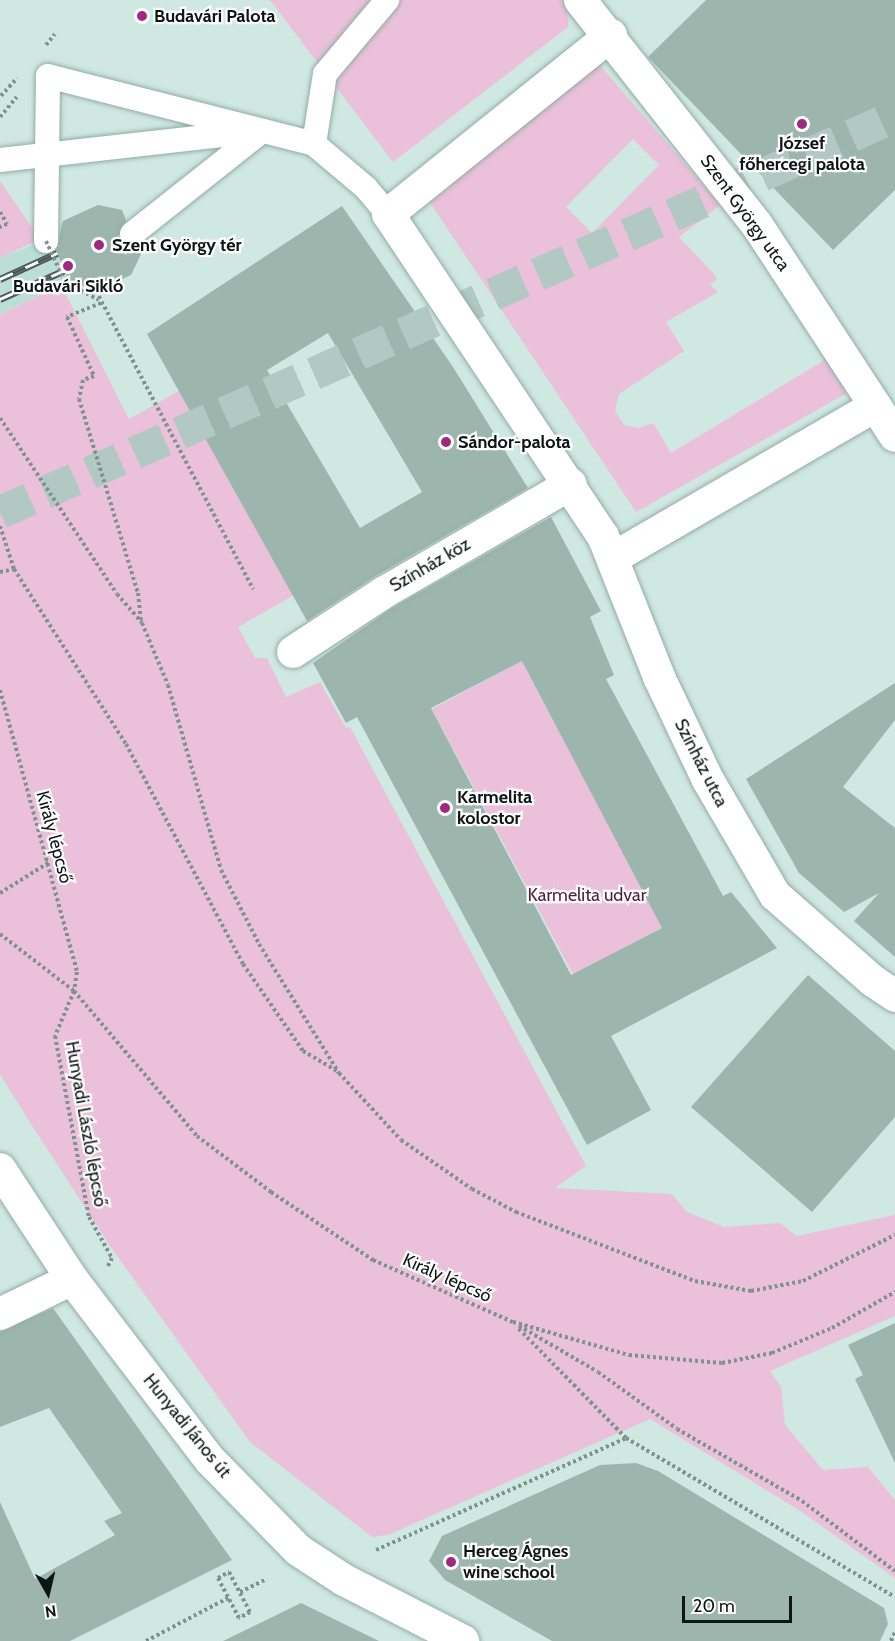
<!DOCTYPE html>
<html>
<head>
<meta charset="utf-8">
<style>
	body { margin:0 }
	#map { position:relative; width:895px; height:1641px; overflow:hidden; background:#cfe8e1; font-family:Cabin,sans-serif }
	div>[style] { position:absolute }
	.built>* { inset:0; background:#bcdfd5 }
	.green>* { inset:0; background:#eac0db; transform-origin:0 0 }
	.building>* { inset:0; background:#9cb5ad }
	.tertiary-tunnel>* { height:33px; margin-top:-16.5px; transform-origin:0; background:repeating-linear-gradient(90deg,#b2c8c2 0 33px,transparent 0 49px) }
	.path>* { height:4px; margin-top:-2px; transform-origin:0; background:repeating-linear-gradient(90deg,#80928d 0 3px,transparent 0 6px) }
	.roads { filter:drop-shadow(0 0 2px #93aca5) drop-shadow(0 0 2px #93aca5) }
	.pedestrian>* { height:24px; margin:-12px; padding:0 12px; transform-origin:12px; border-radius:12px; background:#fff }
	.minor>* { height:32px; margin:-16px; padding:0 16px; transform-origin:16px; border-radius:16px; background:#fff }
	.rail>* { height:7px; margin-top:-3.5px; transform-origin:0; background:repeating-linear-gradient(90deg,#fff 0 14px,#4d5b58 0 28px); box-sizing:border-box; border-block:2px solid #4d5b58 }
	.path-bridge>* { height:4px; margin-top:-2px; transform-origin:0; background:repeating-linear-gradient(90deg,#80928d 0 3px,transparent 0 6px) }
	.dots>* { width:16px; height:16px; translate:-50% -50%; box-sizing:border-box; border:3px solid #fff; border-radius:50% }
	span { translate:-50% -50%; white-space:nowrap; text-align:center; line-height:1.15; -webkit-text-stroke:4.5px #fff; paint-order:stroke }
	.poi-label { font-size:18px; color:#0d1614; font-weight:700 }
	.left { translate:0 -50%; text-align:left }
	.street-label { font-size:18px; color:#0d1614 }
	.park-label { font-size:18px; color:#511e43 }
	.north { position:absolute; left:18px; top:1563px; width:60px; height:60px; -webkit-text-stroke:4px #fff; paint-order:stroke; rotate:172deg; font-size:16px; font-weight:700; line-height:24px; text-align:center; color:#0d1614 }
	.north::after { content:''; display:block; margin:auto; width:21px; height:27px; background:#0d1614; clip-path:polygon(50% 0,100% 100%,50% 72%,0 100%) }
	.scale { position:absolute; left:682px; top:1596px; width:110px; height:27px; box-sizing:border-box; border:3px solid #0d1614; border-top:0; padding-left:8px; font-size:18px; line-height:21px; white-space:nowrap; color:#0d1614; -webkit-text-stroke:4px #fff; paint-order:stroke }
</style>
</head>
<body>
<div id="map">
	<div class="built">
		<i style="clip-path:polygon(98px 205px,122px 210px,141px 254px,131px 275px,96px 291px,69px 280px,0 314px,0 258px,50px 238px,63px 221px)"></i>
	</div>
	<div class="green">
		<i style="clip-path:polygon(270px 0,565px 0,569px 4px,568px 27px,393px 162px)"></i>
		<i style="clip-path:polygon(evenodd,593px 57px,720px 205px,679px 237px,715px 275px,717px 279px,710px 285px,718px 292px,666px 322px,684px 351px,619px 394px,615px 411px,624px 425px,639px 428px,653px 423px,671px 453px,825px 360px,847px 393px,636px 512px,423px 192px,593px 57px,633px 139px,659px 165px,592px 233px,566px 207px,633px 139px)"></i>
		<i style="clip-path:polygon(0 181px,40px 239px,0 258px)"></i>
		<i style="clip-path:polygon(61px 285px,129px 419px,179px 391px,294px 595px,238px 627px,255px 658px,267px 658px,286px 697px,320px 682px,346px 728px,350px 727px,586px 1166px,555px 1188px,672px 1194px,687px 1212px,724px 1227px,780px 1223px,797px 1236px,895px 1215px,895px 1316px,770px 1371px,781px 1387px,785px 1425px,823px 1470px,868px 1467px,895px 1500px,895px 1578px,799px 1510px,650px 1419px,388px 1535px,372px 1537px,250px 1442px,110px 1246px,29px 1121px,0 1074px,0 314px)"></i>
		<i style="left:522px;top:661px;width:301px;height:102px;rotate:62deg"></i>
	</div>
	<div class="building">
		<i style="clip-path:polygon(706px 0,895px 0,895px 190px,833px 250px,648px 57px)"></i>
		<i style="clip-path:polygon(98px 205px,122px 210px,126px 220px,118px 237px,126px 247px,138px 247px,141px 254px,131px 275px,96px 291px,69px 280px,56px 251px,63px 221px)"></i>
		<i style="clip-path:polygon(evenodd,342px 206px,453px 367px,528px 488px,374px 577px,307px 621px,147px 334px,342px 206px,328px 333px,422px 492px,360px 528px,267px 370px,328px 333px)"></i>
		<i style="clip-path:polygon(evenodd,551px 517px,601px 611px,590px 617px,614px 675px,606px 679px,723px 896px,731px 892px,777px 948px,611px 1036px,651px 1110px,587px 1145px,357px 717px,346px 723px,313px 663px,392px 608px,551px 517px,522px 661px,662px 928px,571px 975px,431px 708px,522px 661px)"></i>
		<i style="clip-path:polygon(895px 683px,895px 720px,843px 787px,895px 828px,895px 957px,854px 921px,879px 893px,844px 912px,799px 873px,746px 779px)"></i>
		<i style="clip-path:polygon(808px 975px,895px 1051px,895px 1117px,812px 1212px,691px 1107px)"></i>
		<i style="clip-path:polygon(53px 1308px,232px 1560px,70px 1641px,0 1641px,0 1502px,35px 1579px,115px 1535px,104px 1521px,122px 1513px,49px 1408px,0 1427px,0 1332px)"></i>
		<i style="clip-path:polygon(895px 1323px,895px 1463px,855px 1379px,863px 1375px,848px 1345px)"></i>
		<i style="clip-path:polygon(636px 1463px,658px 1471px,884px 1608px,888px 1624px,880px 1641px,552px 1641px,445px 1580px,429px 1561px,442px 1536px,600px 1465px)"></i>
		<i style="clip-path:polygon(301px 1603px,379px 1641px,223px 1641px)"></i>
	</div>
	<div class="tertiary-tunnel">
		<i style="left:0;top:512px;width:979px;rotate:-23.87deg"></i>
	</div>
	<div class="path">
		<i style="left:46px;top:45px;width:14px;rotate:-51deg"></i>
		<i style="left:1px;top:96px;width:24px;rotate:-48deg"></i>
		<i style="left:0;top:117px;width:26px;rotate:-50deg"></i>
		<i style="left:0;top:212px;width:14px;rotate:60deg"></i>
		<i style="left:7px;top:224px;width:8px;rotate:157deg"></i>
		<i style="left:65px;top:282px;width:38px;rotate:28deg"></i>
		<i style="left:96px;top:291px;width:337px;rotate:62.2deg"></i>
		<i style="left:101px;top:303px;width:37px;rotate:158deg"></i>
		<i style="left:67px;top:317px;width:65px;rotate:65.4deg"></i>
		<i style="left:94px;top:376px;width:12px;rotate:160deg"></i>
		<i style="left:83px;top:380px;width:19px;rotate:102deg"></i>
		<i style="left:79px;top:399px;width:203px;rotate:73.1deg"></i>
		<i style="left:138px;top:593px;width:29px;rotate:84deg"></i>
		<i style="left:0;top:418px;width:211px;rotate:56.4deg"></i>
		<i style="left:117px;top:594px;width:38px;rotate:49deg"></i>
		<i style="left:142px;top:623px;width:67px;rotate:67.2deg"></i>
		<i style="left:168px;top:685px;width:192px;rotate:74deg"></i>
		<i style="left:221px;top:870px;width:83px;rotate:62.8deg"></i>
		<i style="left:259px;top:944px;width:152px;rotate:58.2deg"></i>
		<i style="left:339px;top:1073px;width:91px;rotate:47.2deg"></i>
		<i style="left:401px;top:1140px;width:86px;rotate:34.6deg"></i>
		<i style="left:472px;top:1189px;width:50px;rotate:27.6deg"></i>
		<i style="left:516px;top:1212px;width:192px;rotate:21.1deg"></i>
		<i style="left:695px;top:1281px;width:57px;rotate:10.1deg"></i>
		<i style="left:751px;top:1291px;width:53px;rotate:-10.9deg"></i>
		<i style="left:803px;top:1281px;width:103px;rotate:-26.6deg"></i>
		<i style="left:0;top:526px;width:45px;rotate:72deg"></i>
		<i style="left:14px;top:569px;width:208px;rotate:57.4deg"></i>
		<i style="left:126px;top:744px;width:249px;rotate:62deg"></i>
		<i style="left:243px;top:964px;width:106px;rotate:55.4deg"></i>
		<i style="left:303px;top:1051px;width:42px;rotate:30.3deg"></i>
		<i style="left:0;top:572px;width:14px;rotate:-12deg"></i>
		<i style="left:0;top:690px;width:292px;rotate:74.7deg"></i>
		<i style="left:77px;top:972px;width:19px;rotate:99deg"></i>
		<i style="left:74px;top:991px;width:49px;rotate:112.9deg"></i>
		<i style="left:55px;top:1036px;width:184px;rotate:79.4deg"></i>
		<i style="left:89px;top:1217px;width:47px;rotate:60.7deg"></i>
		<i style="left:112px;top:1258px;width:11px;rotate:117deg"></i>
		<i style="left:0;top:893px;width:57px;rotate:-32deg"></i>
		<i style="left:0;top:934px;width:93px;rotate:37.6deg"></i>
		<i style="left:74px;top:991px;width:190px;rotate:49.7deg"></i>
		<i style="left:197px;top:1136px;width:93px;rotate:37.1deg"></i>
		<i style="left:271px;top:1192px;width:123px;rotate:33.7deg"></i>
		<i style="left:373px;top:1260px;width:153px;rotate:23.9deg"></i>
		<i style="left:513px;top:1322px;width:121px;rotate:15.9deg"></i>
		<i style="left:629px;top:1355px;width:93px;rotate:4.9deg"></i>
		<i style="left:722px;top:1363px;width:51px;rotate:-11.3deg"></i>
		<i style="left:772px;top:1353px;width:65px;rotate:-22.6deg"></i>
		<i style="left:832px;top:1328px;width:73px;rotate:-29.7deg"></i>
		<i style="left:519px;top:1326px;width:91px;rotate:30.2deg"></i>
		<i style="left:598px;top:1372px;width:97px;rotate:35.8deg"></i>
		<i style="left:677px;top:1429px;width:144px;rotate:29.9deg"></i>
		<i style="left:802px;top:1501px;width:116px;rotate:37deg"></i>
		<i style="left:626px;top:1438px;width:312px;rotate:30.6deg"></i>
		<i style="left:376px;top:1550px;width:274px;rotate:-24.1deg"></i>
		<i style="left:626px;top:1438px;width:154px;rotate:-134.5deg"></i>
		<i style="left:229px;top:1572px;width:45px;rotate:62.3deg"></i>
		<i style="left:250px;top:1612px;width:13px;rotate:151deg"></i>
		<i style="left:239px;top:1618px;width:45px;rotate:-117.7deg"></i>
		<i style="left:218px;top:1578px;width:13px;rotate:-29deg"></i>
		<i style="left:240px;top:1592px;width:28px;rotate:-26deg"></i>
		<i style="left:146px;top:1641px;width:93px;rotate:-27.7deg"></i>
		<i style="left:891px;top:1641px;width:10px;rotate:-66deg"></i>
	</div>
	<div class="roads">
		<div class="pedestrian">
			<i style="left:314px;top:144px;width:71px;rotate:-81.1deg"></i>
			<i style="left:325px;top:74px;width:97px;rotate:-50deg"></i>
			<i style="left:0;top:160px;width:250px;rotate:-6.4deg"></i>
			<i style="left:132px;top:234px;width:166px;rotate:-38.4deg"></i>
			<i style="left:46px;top:241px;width:165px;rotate:-89.3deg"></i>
			<i style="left:48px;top:76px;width:275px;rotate:14.3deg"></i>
			<i style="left:314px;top:144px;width:68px;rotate:40.2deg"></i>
			<i style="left:366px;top:188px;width:34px;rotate:50deg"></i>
		</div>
		<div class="minor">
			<i style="left:580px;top:0;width:286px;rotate:51.8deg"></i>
			<i style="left:757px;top:225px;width:252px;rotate:56.8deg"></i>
			<i style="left:611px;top:35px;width:286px;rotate:141.2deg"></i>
			<i style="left:388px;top:214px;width:387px;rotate:56.3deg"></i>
			<i style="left:603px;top:536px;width:152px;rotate:68.3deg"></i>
			<i style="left:659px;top:677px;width:114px;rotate:64.6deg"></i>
			<i style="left:708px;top:780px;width:133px;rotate:59.8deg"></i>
			<i style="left:775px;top:895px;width:130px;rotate:41.3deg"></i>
			<i style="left:873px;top:981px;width:27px;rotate:34deg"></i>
			<i style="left:613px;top:558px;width:303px;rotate:-30.1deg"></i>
			<i style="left:293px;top:652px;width:108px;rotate:-33.2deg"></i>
			<i style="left:383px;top:593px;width:217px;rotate:-30.1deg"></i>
			<i style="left:0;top:1169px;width:131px;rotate:56.8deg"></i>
			<i style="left:72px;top:1279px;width:228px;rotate:52.7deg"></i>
			<i style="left:210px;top:1460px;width:126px;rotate:45.6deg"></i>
			<i style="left:298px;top:1550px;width:55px;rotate:33.1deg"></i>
			<i style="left:344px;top:1580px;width:134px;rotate:27.1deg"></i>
			<i style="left:0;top:1314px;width:80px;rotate:-25.9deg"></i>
		</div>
	</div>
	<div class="rail">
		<i style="left:0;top:279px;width:63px;rotate:-24.5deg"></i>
		<i style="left:0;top:299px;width:71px;rotate:-24deg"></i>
	</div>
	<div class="path-bridge">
		<i style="left:46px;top:241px;width:45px;rotate:65.1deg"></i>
	</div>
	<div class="dots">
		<i style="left:142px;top:16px;background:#9f2982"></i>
		<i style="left:802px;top:124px;background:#9f2982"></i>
		<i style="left:99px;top:245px;background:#9f2982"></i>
		<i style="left:68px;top:266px;background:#9f2982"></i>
		<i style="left:446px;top:442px;background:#9f2982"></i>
		<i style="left:445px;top:808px;background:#9f2982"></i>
		<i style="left:451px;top:1562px;background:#9f2982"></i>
	</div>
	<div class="poi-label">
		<span class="left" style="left:154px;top:16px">Budavári Palota</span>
		<span style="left:802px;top:154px">József<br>főhercegi palota</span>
		<span class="left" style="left:112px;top:245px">Szent György tér</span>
		<span style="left:68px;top:286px">Budavári Sikló</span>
		<span class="left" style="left:458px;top:442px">Sándor-palota</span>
		<span class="left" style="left:457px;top:808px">Karmelita<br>kolostor</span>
		<span class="left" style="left:463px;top:1562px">Herceg Ágnes<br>wine school</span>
	</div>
	<div class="street-label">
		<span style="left:745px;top:213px;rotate:54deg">Szent György utca</span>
		<span style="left:430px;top:565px;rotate:-30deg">Színház köz</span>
		<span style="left:701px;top:763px;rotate:63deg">Színház utca</span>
		<span style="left:54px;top:837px;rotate:75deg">Király lépcső</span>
		<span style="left:86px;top:1124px;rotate:80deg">Hunyadi László lépcső</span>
		<span style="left:447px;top:1278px;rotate:24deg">Király lépcső</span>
		<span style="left:187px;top:1426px;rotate:51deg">Hunyadi János út</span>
	</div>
	<div class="park-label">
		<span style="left:587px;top:895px">Karmelita udvar</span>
	</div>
	<div class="north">N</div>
	<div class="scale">20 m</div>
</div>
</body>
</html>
